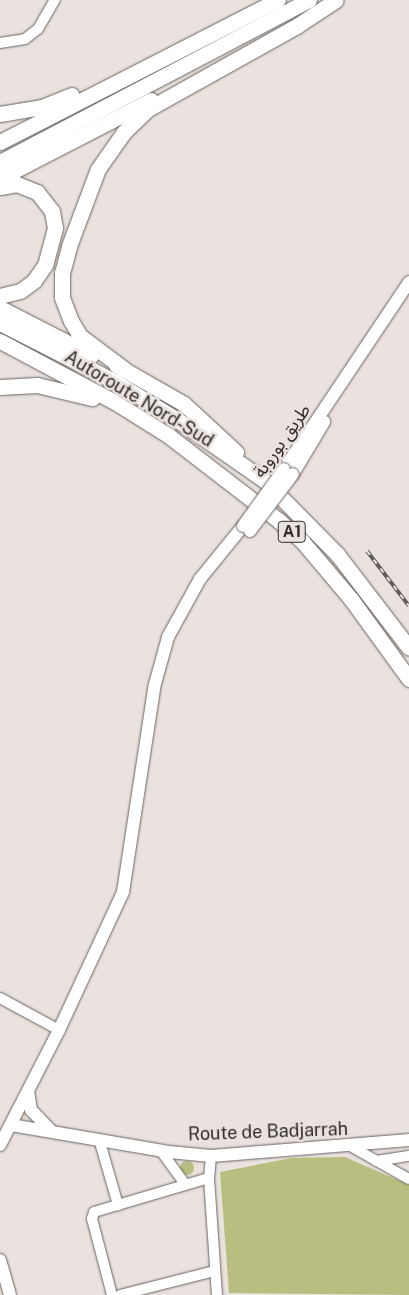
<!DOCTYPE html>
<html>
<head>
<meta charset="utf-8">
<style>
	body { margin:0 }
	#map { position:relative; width:409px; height:1295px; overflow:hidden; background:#e9e2de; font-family:"Public Sans","Noto Sans Arabic",sans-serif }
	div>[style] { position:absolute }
	.green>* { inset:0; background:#b8be80 }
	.round { border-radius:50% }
	.roads { filter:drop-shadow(0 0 1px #69635f) drop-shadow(0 0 1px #69635f) }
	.minor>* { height:10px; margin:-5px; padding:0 5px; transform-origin:5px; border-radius:5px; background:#fff }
	.major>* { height:12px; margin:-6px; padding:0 6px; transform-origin:6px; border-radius:6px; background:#fff }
	.highway>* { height:15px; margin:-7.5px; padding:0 7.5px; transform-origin:7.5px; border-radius:7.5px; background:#fff }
	.rail>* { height:4px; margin-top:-2px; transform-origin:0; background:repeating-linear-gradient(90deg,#e9e2de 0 5.5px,#615d5b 0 11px); box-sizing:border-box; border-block:1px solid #615d5b }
	.bridges { filter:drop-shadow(0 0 1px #69635f) drop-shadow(0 0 1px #69635f) }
	.major-bridge>* { height:12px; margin:-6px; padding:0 6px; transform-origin:6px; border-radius:6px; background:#fff }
	span { translate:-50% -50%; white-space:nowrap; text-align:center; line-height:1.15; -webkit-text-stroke:5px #e9e2de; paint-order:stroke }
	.shield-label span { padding:1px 4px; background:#e9e2de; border:1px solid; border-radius:4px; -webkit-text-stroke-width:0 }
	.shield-label { font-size:16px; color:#302d2b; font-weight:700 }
	.street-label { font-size:18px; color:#302d2b }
</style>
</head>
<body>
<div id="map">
	<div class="green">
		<i style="clip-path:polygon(345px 1157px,409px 1185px,409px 1295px,229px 1293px,220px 1172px,291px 1158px)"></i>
		<i class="round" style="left:180px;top:1161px;width:14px;height:14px"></i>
	</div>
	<div class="roads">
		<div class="minor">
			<i style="left:0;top:43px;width:25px;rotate:-9deg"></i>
			<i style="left:25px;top:39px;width:16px;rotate:-38deg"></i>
			<i style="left:38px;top:29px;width:34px;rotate:-60deg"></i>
			<i style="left:0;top:998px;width:67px;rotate:28.5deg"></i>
			<i style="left:99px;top:1139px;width:69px;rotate:73.9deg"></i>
			<i style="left:352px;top:1147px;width:65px;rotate:29.3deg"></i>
			<i style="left:161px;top:1151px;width:39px;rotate:54deg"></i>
			<i style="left:211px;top:1156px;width:22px;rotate:95deg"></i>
			<i style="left:209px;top:1178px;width:117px;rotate:86.1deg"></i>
			<i style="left:376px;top:1161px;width:33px;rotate:-9deg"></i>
			<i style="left:112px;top:1295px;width:79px;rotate:-104.7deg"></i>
			<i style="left:92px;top:1219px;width:7px;rotate:-74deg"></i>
			<i style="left:94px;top:1212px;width:120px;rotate:-16.5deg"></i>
			<i style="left:120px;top:1295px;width:97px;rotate:-14.3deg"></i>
		</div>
		<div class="major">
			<i style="left:284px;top:469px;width:225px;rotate:-56.2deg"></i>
			<i style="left:293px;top:474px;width:61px;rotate:-59.2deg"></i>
			<i style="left:28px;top:1091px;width:19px;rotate:81deg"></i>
			<i style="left:31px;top:1110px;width:28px;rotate:46deg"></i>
			<i style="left:11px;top:1125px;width:160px;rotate:9.7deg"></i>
			<i style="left:169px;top:1152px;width:42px;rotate:5.4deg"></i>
			<i style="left:211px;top:1156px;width:199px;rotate:-4.6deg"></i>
			<i style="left:0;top:1145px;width:129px;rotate:-62.8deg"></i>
			<i style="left:59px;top:1030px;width:152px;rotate:-65.1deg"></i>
			<i style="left:123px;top:892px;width:210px;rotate:-81.3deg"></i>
			<i style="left:155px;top:684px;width:49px;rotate:-74.5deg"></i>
			<i style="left:168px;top:637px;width:66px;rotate:-61.1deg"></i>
			<i style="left:200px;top:579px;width:68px;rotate:-50.9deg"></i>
			<i style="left:0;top:1260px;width:36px;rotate:74deg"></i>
		</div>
		<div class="highway">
			<i style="left:0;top:114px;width:43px;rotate:-9.5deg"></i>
			<i style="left:42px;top:107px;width:32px;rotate:-22deg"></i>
			<i style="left:0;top:142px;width:312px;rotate:-27.1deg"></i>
			<i style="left:0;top:162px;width:349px;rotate:-27.7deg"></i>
			<i style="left:0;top:178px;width:170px;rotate:-27.3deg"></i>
			<i style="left:0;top:187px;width:17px;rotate:-10deg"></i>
			<i style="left:17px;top:184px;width:22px;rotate:22deg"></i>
			<i style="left:37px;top:192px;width:24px;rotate:52deg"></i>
			<i style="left:52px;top:211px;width:17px;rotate:80deg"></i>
			<i style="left:55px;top:228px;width:38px;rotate:105deg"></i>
			<i style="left:45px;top:265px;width:19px;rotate:125deg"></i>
			<i style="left:34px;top:281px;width:17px;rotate:144deg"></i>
			<i style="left:20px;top:291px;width:21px;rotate:166deg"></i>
			<i style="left:0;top:308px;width:103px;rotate:27.1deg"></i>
			<i style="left:0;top:323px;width:130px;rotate:27deg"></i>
			<i style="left:116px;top:382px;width:74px;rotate:31.8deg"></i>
			<i style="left:179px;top:421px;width:103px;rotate:34.8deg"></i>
			<i style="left:264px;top:480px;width:104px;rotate:45.4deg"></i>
			<i style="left:337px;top:554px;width:118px;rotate:52.5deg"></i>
			<i style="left:0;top:341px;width:128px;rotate:28deg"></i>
			<i style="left:113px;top:401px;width:66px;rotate:32deg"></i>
			<i style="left:169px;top:436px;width:138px;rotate:37.6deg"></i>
			<i style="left:278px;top:520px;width:32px;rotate:41deg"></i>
			<i style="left:302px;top:541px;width:76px;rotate:49.8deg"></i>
			<i style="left:351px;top:599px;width:99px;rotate:54.1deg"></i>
			<i style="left:116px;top:365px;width:78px;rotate:29.8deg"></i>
			<i style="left:184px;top:404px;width:71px;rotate:42.7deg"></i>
			<i style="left:124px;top:369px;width:55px;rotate:-143.1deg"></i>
			<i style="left:80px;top:336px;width:17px;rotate:-121deg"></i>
			<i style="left:71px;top:321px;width:26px;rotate:-111deg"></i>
			<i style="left:62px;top:297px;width:24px;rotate:-90deg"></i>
			<i style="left:62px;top:273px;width:28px;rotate:-75deg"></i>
			<i style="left:69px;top:246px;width:82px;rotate:-69.4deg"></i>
			<i style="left:98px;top:169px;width:45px;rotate:-54.9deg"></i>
			<i style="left:124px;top:132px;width:33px;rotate:-44deg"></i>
			<i style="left:148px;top:109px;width:172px;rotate:-29.2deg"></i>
			<i style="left:298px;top:25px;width:45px;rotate:-33.3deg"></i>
			<i style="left:0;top:387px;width:37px;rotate:-3deg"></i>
			<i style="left:37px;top:385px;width:57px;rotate:13.3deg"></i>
		</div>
	</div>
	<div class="rail">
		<i style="left:367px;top:551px;width:69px;rotate:52.6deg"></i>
	</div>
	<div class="bridges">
		<div class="major-bridge">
			<i style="left:243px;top:526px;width:70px;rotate:-54.3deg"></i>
			<i style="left:250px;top:531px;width:71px;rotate:-53deg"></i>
		</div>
	</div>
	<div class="shield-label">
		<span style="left:292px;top:532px">A1</span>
	</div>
	<div class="street-label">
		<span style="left:139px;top:399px;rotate:31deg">Autoroute Nord-Sud</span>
		<span style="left:282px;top:441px;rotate:-55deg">طريق بوروبة</span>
		<span style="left:268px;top:1132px;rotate:-2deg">Route de Badjarrah</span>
	</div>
</div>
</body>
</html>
